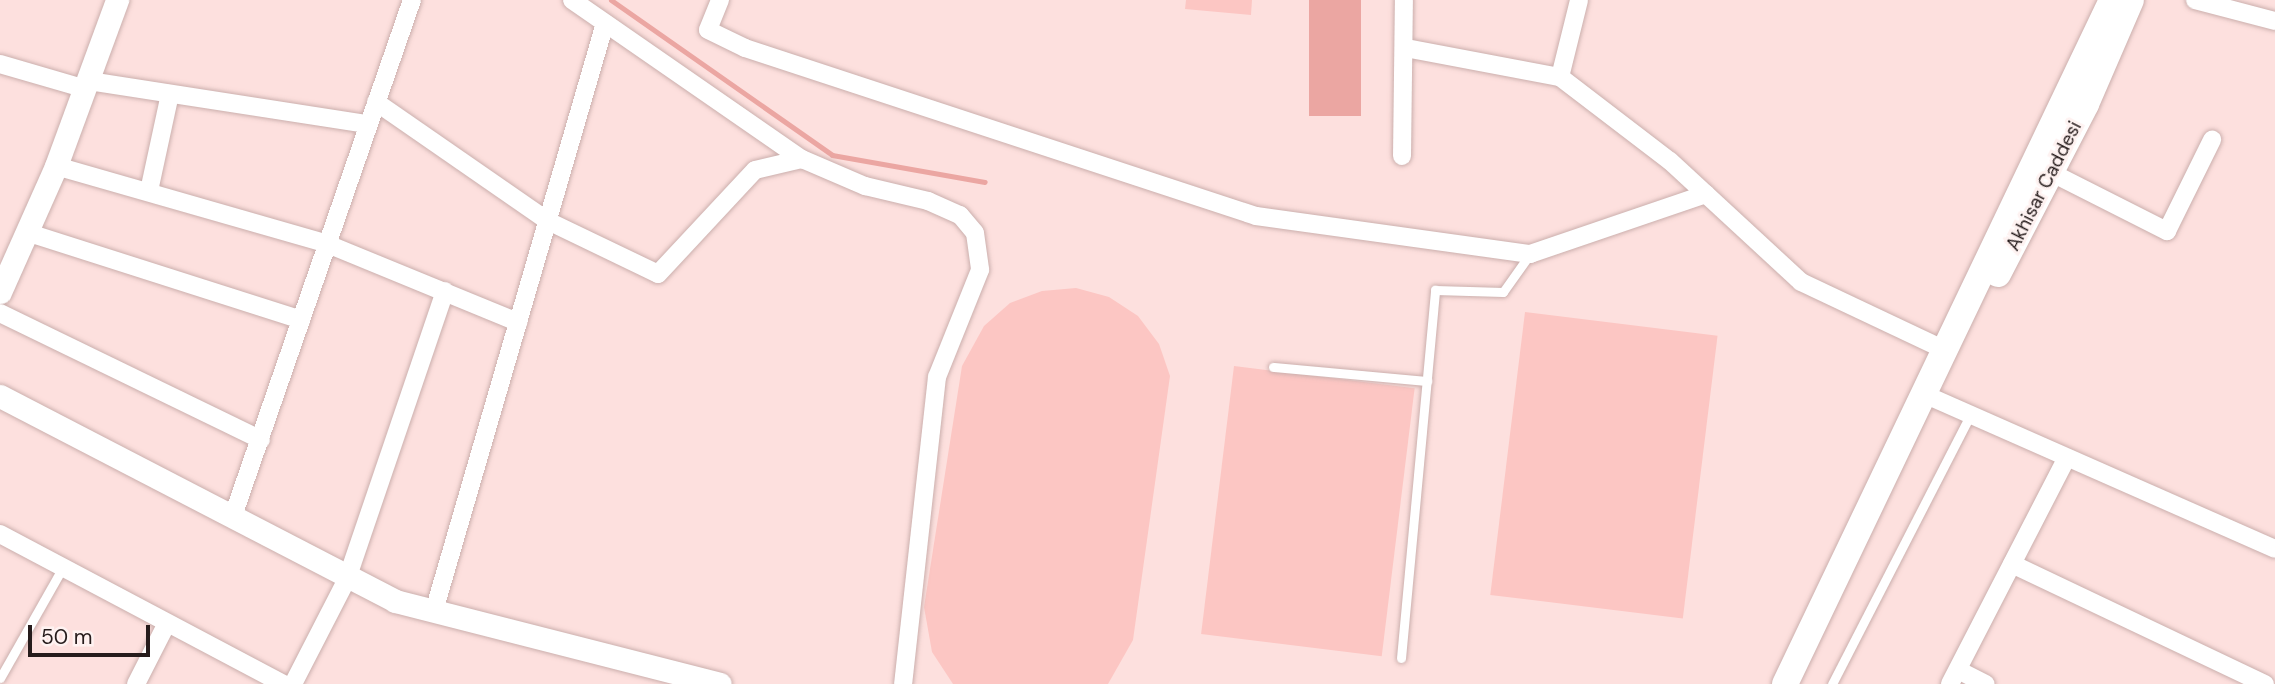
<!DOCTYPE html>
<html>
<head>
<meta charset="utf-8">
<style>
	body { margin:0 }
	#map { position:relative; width:2275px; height:684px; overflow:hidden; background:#fde0de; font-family:"DM Sans",sans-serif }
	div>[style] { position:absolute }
	.green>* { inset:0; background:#fcc6c3; transform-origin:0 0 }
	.water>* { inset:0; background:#eba6a2; transform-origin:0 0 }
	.stream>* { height:5px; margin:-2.5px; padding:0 2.5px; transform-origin:2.5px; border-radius:2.5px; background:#eba6a2 }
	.roads { filter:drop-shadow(0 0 2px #cbafad) drop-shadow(0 0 2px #cbafad) }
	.service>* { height:9px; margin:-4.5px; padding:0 4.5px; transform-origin:4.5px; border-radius:4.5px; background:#fff }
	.minor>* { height:18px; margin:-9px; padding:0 9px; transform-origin:9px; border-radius:9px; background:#fff }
	.tertiary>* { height:23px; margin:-11.5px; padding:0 11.5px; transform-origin:11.5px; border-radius:11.5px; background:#fff }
	.secondary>* { height:26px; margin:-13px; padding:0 13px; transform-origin:13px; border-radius:13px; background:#fff }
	span { translate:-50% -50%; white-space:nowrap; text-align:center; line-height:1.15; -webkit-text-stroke:6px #fef2f1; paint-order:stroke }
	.street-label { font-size:19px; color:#261c1c }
	.scale { position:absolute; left:28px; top:625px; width:122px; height:32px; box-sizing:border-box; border:4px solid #261c1c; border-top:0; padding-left:9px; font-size:21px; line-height:24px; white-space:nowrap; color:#261c1c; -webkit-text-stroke:5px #fef2f1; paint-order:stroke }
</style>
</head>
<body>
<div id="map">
	<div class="green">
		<i style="clip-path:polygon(1186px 0,1252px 0,1251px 15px,1185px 9px)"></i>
		<i style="clip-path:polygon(1076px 288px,1109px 297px,1138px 316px,1159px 344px,1170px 376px,1133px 640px,1108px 684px,953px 684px,932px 652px,924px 607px,962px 366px,984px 326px,1010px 303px,1042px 291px)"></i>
		<i style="left:1525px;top:312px;width:194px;height:285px;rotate:7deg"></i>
		<i style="left:1234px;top:366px;width:182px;height:270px;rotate:7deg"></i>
	</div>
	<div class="water">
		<i style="left:1309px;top:0;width:52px;height:116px"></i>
	</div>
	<div class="stream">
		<i style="left:611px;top:0;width:270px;rotate:35deg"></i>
		<i style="left:832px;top:155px;width:155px;rotate:10deg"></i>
	</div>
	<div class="roads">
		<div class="service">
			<i style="left:1273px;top:367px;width:155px;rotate:5.2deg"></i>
			<i style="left:1401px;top:658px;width:370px;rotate:-84.7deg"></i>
			<i style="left:1435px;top:290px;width:68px;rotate:1.7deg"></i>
			<i style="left:1503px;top:292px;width:47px;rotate:-54.6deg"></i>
			<i style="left:0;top:678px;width:128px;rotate:-60.4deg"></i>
			<i style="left:1832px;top:684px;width:300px;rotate:-62.8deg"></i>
		</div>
		<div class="minor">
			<i style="left:572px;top:0;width:280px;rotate:34.7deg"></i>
			<i style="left:802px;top:159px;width:69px;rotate:23.2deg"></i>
			<i style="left:865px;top:186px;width:65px;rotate:13.4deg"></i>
			<i style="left:928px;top:201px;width:35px;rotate:24deg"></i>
			<i style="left:960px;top:215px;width:23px;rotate:50deg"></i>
			<i style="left:975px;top:233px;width:37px;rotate:82deg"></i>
			<i style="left:980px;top:270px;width:115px;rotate:111.9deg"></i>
			<i style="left:937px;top:377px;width:309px;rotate:96.3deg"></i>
			<i style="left:720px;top:0;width:32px;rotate:112deg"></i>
			<i style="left:708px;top:30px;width:41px;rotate:25.9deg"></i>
			<i style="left:745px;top:48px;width:538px;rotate:18.2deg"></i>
			<i style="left:1256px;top:216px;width:277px;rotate:7.9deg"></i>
			<i style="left:1530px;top:254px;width:186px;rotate:-18.8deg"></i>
			<i style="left:2195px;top:0;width:83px;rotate:14.7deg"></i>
			<i style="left:1406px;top:48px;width:157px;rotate:10.7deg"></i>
			<i style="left:1560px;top:77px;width:138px;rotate:37.4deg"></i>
			<i style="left:1670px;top:161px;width:178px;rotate:42.7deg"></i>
			<i style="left:1801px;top:282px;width:157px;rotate:25.3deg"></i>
			<i style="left:0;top:64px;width:90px;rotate:16.2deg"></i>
			<i style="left:1560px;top:77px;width:79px;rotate:-76.1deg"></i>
			<i style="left:89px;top:81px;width:280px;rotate:8.8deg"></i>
			<i style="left:376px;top:102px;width:209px;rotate:34.7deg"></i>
			<i style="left:548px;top:221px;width:122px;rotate:25.7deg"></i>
			<i style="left:658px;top:274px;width:142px;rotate:-47deg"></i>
			<i style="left:755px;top:170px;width:48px;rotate:-13.2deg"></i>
			<i style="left:1402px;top:156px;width:156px;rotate:-89.3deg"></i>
			<i style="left:56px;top:166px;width:280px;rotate:16deg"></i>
			<i style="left:325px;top:243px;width:209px;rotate:22.3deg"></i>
			<i style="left:2052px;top:173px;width:129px;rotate:26.8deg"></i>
			<i style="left:2167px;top:231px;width:102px;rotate:-63.7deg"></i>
			<i style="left:149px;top:191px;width:99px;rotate:-77.8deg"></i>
			<i style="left:26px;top:232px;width:289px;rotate:17.7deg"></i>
			<i style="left:0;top:313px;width:290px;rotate:25.9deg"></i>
			<i style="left:1926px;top:395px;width:381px;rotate:23.8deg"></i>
			<i style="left:233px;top:516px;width:546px;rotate:-70.87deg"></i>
			<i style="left:0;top:534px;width:320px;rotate:27.9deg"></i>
			<i style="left:2012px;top:564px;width:280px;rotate:25.4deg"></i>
			<i style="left:434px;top:611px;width:612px;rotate:-73.78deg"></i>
			<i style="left:1958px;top:670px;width:31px;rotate:27deg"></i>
			<i style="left:136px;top:684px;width:66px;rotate:-63deg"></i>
			<i style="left:293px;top:684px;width:118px;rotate:-62.8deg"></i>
			<i style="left:347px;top:579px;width:304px;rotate:-71.2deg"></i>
			<i style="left:1950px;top:684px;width:251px;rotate:-62.7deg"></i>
		</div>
		<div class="tertiary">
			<i style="left:0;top:292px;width:138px;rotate:-66deg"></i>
			<i style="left:56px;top:166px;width:177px;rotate:-69.8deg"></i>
			<i style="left:0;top:396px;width:445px;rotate:27.4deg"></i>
			<i style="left:395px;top:601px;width:335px;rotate:14.3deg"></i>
		</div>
		<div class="secondary">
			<i style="left:1998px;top:274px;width:191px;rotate:-62.6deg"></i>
			<i style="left:2086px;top:104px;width:113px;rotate:-66.6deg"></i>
			<i style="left:1785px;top:684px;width:758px;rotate:-64.45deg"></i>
		</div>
	</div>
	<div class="street-label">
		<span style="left:2044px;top:186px;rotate:-63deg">Akhisar Caddesi</span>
	</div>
	<div class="scale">50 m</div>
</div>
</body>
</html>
